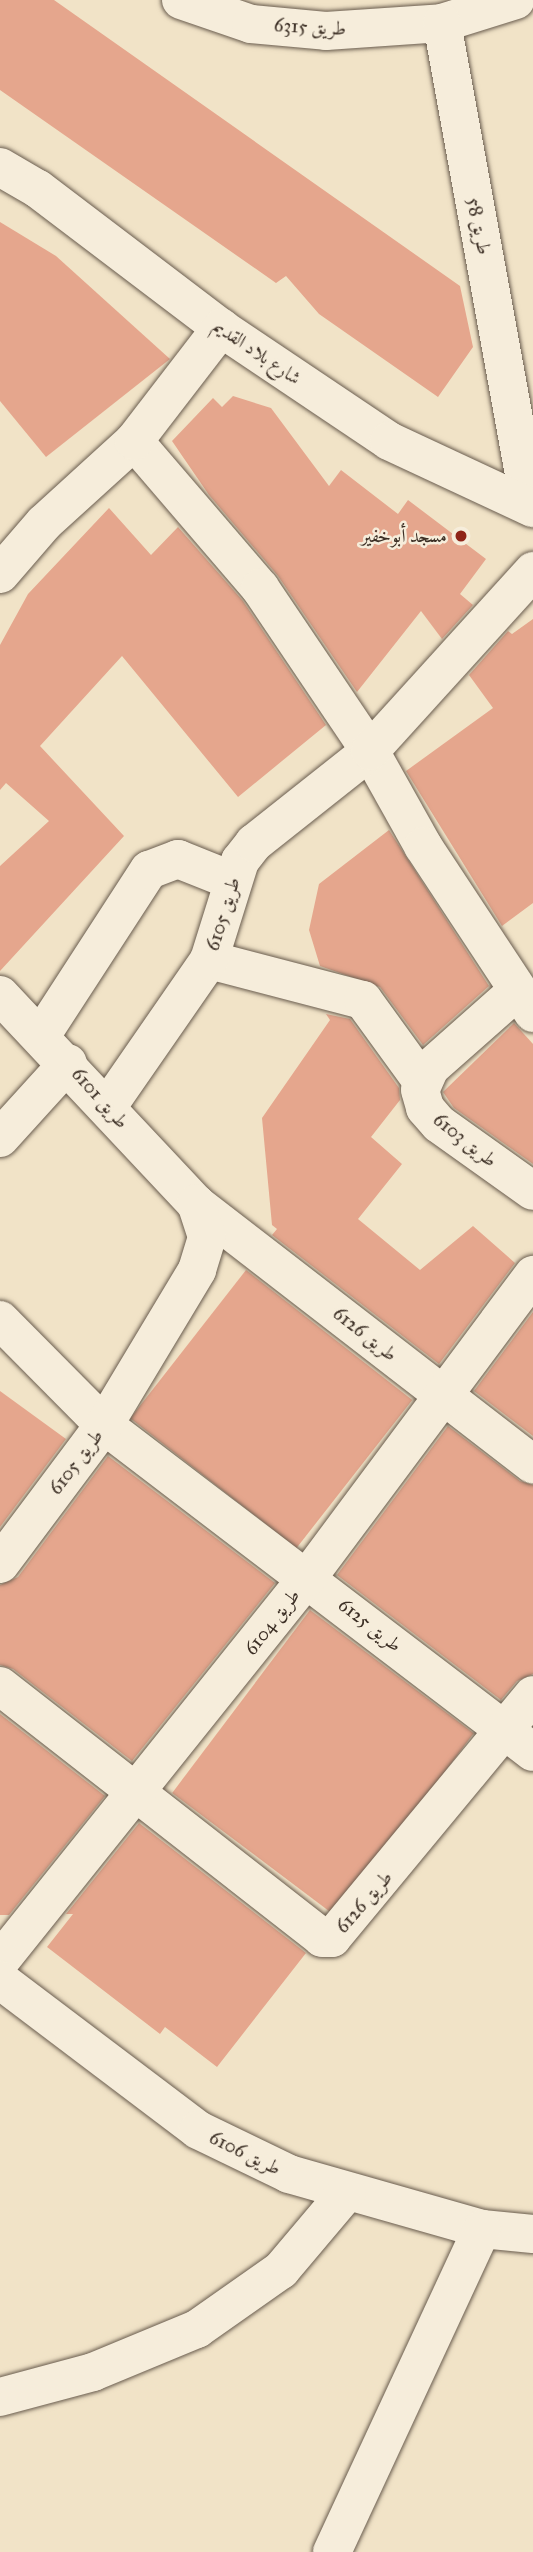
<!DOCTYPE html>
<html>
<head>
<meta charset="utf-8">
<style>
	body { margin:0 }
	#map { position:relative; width:533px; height:2552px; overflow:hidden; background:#f1e3c7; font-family:"IM FELL Great Primer",Amiri,serif }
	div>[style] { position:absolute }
	.building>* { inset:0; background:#e5a68d; transform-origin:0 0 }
	.roads { filter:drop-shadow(0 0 2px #695c4e) drop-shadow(0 0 2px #695c4e) }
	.minor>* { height:38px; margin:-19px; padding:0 19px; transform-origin:19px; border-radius:19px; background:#f6eddb }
	.dots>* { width:19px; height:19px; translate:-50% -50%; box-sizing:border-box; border:4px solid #f6eddb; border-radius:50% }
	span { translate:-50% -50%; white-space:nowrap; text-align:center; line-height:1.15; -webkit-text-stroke:5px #f6eddb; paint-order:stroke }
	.street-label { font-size:19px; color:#3c2f25 }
	.poi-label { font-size:19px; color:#3c2f25 }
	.right { translate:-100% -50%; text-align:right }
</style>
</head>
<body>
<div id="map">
	<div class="building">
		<i style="clip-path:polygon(0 0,54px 0,460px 286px,473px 347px,438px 397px,319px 314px,286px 276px,276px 283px,0 90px)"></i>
		<i style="clip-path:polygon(0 222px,56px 256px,170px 359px,46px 457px,0 401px)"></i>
		<i style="clip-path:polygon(233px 396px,271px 408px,329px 486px,341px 470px,398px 514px,408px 500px,486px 559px,460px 594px,473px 605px,442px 639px,421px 611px,357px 692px,278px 576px,209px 495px,172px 441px,213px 398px,222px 407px)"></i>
		<i style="clip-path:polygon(109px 508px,151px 555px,178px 527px,243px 601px,326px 725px,238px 797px,122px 656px,40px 746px,124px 836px,0 971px,0 866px,49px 821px,6px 783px,0 790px,0 645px,28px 594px)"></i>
		<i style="clip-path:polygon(533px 619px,533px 903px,502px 926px,406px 771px,493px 708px,469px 675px,508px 631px,512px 634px)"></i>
		<i style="clip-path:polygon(389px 830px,489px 986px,423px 1045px,380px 987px,320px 966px,309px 930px,319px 884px)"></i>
		<i style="clip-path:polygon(326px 1014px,350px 1019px,399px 1088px,400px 1100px,371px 1137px,402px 1164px,358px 1219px,420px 1270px,473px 1226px,515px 1263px,439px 1364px,272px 1235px,277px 1229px,272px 1225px,262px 1118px,330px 1020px)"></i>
		<i style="clip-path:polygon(514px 1023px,533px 1044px,533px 1164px,454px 1108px,443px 1092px)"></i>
		<i style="left:246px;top:1270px;width:211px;height:188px;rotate:38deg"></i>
		<i style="clip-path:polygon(533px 1312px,533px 1436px,474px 1391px)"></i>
		<i style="clip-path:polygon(0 1391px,66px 1439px,0 1527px)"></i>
		<i style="clip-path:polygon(448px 1426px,520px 1481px,533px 1485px,533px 1674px,517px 1681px,501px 1700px,337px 1575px)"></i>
		<i style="clip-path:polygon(108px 1456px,275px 1583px,132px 1761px,13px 1669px,0 1665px,0 1585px,18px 1577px)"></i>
		<i style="left:310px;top:1610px;width:205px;height:229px;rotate:37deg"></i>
		<i style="clip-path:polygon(0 1714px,105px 1796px,9px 1915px,0 1915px)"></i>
		<i style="clip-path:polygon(139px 1823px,306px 1953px,217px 2067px,165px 2027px,160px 2034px,47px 1947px,73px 1914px,66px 1914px)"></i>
	</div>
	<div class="roads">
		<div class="minor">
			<i style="left:181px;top:0;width:74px;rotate:18.9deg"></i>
			<i style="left:251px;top:24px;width:75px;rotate:5.3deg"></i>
			<i style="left:326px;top:31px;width:116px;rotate:-3.9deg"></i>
			<i style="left:442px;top:23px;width:77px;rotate:-17.3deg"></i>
			<i style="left:442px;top:23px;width:491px;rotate:79.7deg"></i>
			<i style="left:0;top:167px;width:44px;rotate:30.1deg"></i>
			<i style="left:38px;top:189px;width:230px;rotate:37.2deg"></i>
			<i style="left:221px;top:328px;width:202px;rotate:33.9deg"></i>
			<i style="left:389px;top:441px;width:159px;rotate:25deg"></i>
			<i style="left:134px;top:441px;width:194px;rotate:49.4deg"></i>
			<i style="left:260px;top:588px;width:197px;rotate:56deg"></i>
			<i style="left:370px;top:751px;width:109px;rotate:60.8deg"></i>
			<i style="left:423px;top:846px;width:200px;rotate:56.6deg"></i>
			<i style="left:0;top:574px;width:67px;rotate:-49.2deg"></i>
			<i style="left:44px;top:523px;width:122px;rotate:-42.3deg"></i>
			<i style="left:134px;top:441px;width:143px;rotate:-52.4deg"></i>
			<i style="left:209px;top:960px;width:159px;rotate:14.6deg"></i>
			<i style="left:363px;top:1000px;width:99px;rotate:54.1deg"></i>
			<i style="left:517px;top:991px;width:116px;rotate:138.5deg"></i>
			<i style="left:430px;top:1068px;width:24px;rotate:114deg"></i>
			<i style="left:420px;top:1090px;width:19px;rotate:74deg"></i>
			<i style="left:425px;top:1108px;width:21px;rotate:49deg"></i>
			<i style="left:439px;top:1124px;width:115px;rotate:35.5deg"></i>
			<i style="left:0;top:995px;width:287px;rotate:46.8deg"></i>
			<i style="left:196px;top:1204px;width:426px;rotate:37.7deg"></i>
			<i style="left:41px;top:1036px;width:198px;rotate:-57deg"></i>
			<i style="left:149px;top:870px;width:31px;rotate:-21deg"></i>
			<i style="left:178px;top:859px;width:59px;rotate:21.8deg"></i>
			<i style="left:108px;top:1106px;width:178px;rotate:-55.3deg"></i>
			<i style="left:209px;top:960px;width:104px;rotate:-72.6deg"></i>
			<i style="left:240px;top:861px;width:23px;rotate:-52deg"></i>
			<i style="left:254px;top:843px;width:148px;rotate:-38.4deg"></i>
			<i style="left:370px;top:751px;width:243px;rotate:-47.8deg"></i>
			<i style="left:0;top:1138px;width:101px;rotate:-47.8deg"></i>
			<i style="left:0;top:1320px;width:148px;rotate:45.3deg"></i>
			<i style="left:104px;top:1425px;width:539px;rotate:37.32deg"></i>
			<i style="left:0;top:1564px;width:174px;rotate:-53.2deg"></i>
			<i style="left:104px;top:1425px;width:181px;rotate:-59deg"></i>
			<i style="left:197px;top:1270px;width:34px;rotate:-73deg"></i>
			<i style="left:207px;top:1237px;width:35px;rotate:-108deg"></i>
			<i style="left:0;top:1686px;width:409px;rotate:38deg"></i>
			<i style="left:322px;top:1938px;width:10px"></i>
			<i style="left:332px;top:1938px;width:315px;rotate:-50.4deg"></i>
			<i style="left:0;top:1961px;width:492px;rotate:-51.3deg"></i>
			<i style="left:308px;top:1577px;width:377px;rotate:-53.3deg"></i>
			<i style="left:0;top:1980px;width:248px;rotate:37.1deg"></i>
			<i style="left:198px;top:2130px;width:101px;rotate:25.8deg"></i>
			<i style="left:289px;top:2174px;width:201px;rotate:15.9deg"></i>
			<i style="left:482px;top:2229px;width:51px;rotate:5.6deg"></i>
			<i style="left:0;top:2397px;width:96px;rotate:-15deg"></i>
			<i style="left:93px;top:2372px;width:113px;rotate:-22.5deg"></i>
			<i style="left:197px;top:2329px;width:103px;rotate:-35.1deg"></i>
			<i style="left:281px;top:2270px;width:102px;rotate:-49.8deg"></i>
			<i style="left:332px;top:2552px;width:356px;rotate:-65.1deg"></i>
		</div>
	</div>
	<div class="dots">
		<i style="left:461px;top:536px;background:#8f2418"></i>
	</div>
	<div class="street-label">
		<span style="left:310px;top:27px;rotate:3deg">طريق 6315</span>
		<span style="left:479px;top:226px;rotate:79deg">طريق 58</span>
		<span style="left:257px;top:352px;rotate:34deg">شارع بلاد القديم</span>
		<span style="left:223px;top:914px;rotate:-73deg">طريق 6105</span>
		<span style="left:100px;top:1098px;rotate:48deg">طريق 6101</span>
		<span style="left:465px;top:1140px;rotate:38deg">طريق 6103</span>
		<span style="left:365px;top:1334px;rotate:38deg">طريق 6126</span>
		<span style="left:76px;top:1462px;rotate:-53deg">طريق 6105</span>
		<span style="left:272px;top:1622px;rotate:-52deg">طريق 6104</span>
		<span style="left:370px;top:1625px;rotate:38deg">طريق 6125</span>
		<span style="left:364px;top:1902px;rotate:-49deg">طريق 6126</span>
		<span style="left:245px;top:2153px;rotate:26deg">طريق 6106</span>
	</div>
	<div class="poi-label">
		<span class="right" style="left:447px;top:536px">مسجد أبوخفير</span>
	</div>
</div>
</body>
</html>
